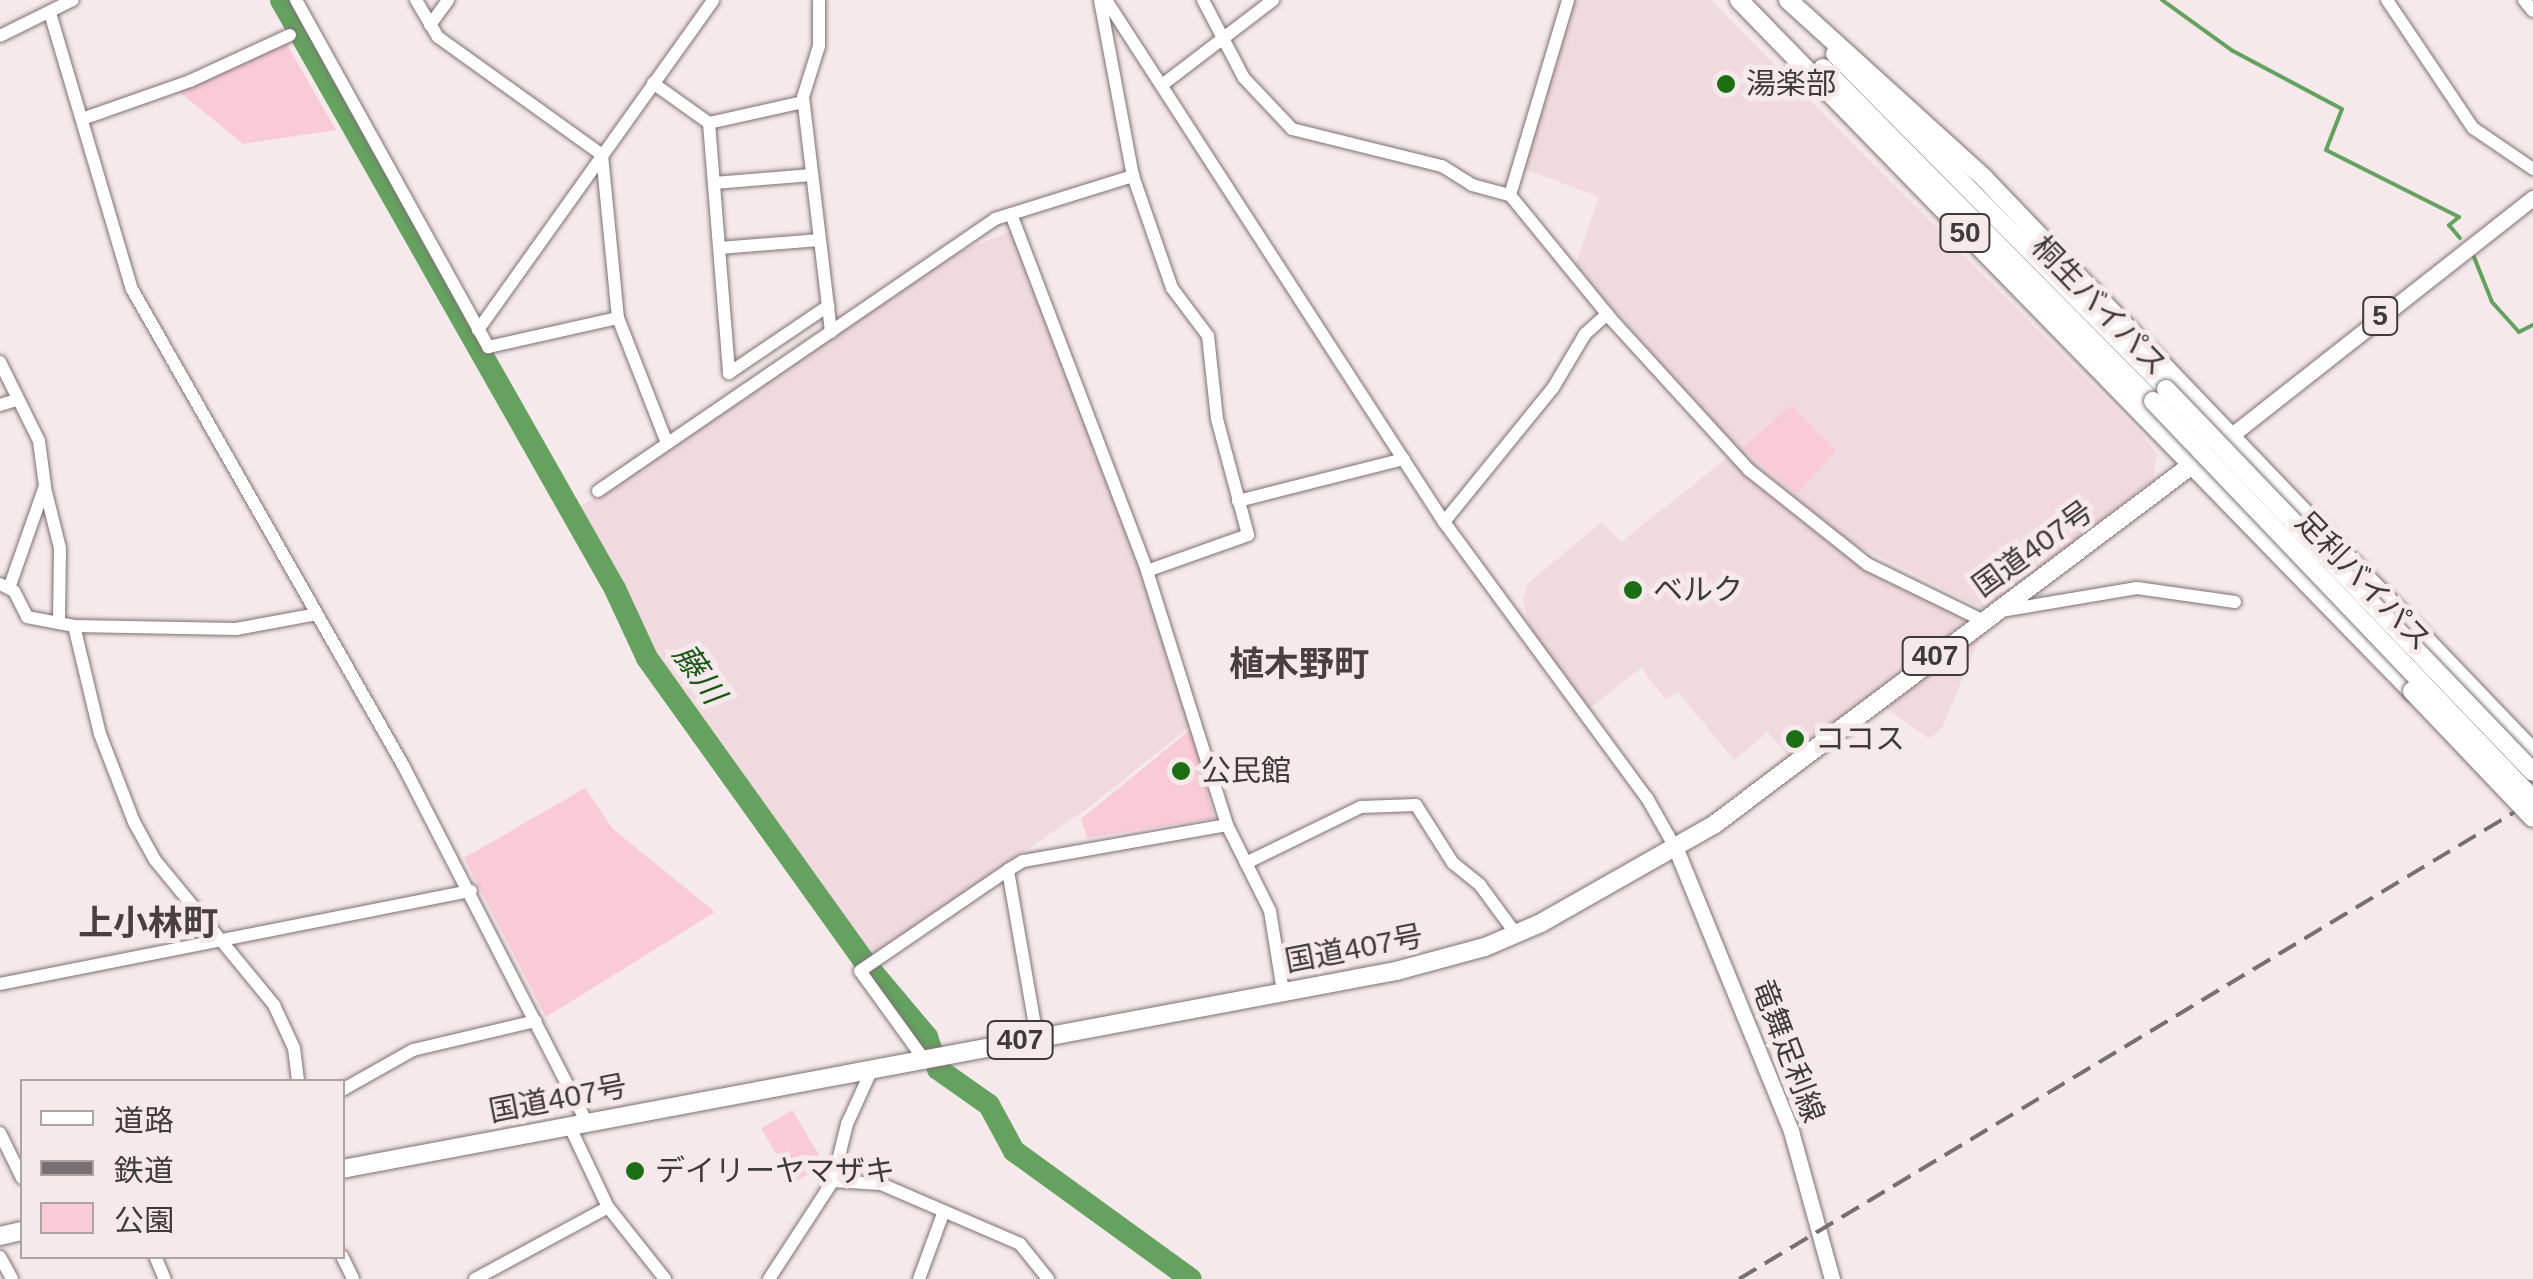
<!DOCTYPE html>
<html>
<head>
<meta charset="utf-8">
<style>
	body { margin:0 }
	#map { position:relative; width:2533px; height:1279px; overflow:hidden; background:#f6e9ec; font-family:Helvetica,"Noto Sans JP",sans-serif }
	div>[style] { position:absolute }
	.built>* { inset:0; background:#f0dadf }
	.green>* { inset:0; background:#f9cbd6; transform-origin:0 0 }
	.stream>* { height:4px; margin:-2px; padding:0 2px; transform-origin:2px; border-radius:2px; background:#65a15f }
	.river>* { height:22px; margin:-11px; padding:0 11px; transform-origin:11px; border-radius:11px; background:#65a15f }
	.roads { filter:drop-shadow(0 0 2px #7d7174) drop-shadow(0 0 2px #7d7174) }
	.minor>* { height:12px; margin:-6px; padding:0 6px; transform-origin:6px; border-radius:6px; background:#fff }
	.major>* { height:15px; margin:-7.5px; padding:0 7.5px; transform-origin:7.5px; border-radius:7.5px; background:#fff }
	.highway>* { height:18px; margin:-9px; padding:0 9px; transform-origin:9px; border-radius:9px; background:#fff }
	.rail>* { height:4px; margin-top:-2px; transform-origin:0; background:repeating-linear-gradient(90deg,#776f71 0 20px,transparent 0 30px) }
	.bridges { filter:drop-shadow(0 0 2px #7d7174) drop-shadow(0 0 2px #7d7174) }
	.highway-bridge>* { height:18px; margin:-9px; padding:0 9px; transform-origin:9px; border-radius:9px; background:#fff }
	.dots>* { width:28px; height:28px; translate:-50% -50%; box-sizing:border-box; border:5px solid #f6e9ec; border-radius:50% }
	span { translate:-50% -50%; white-space:nowrap; text-align:center; line-height:1.15; -webkit-text-stroke:10px #f6e9ec; paint-order:stroke }
	.shield-label span { padding:2px 8px; background:#f6e9ec; border:2px solid; border-radius:8px; -webkit-text-stroke-width:0 }
	.shield-label { font-size:28px; color:#3f3a3b; font-weight:700 }
	.poi-label { font-size:30px; color:#3f3a3b }
	.left { translate:0 -50%; text-align:left }
	.street-label { font-size:30px; color:#3f3a3b }
	.water-label { font-size:32px; color:#1a5715; font-style:italic }
	.quarter-label { font-size:35px; color:#493e40; font-weight:700 }
	.legend { position:absolute; left:20px; top:1079px; width:325px; height:180px; box-sizing:border-box; background:#f6e9ec; border:2px solid #ada3a5; margin:0; padding:12px 18px; list-style:none; font-size:30px; color:#3f3a3b }
	.legend li { display:flex; align-items:center; gap:20px; height:50px }
	.legend b { width:50px; border:2px solid #ada3a5 }
</style>
</head>
<body>
<div id="map">
	<div class="built">
		<i style="clip-path:polygon(1572px 0,1711px 0,2144px 437px,2157px 455px,2153px 480px,1986px 610px,1845px 539px,1740px 454px,1575px 266px,1599px 197px,1523px 168px)"></i>
		<i style="clip-path:polygon(1011px 231px,1143px 573px,1191px 726px,1088px 808px,871px 956px,657px 657px,580px 507px,953px 255px)"></i>
		<i style="clip-path:polygon(1727px 458px,1866px 570px,1954px 610px,1964px 622px,1790px 758px,1768px 732px,1734px 760px,1678px 692px,1666px 700px,1641px 668px,1588px 710px,1532px 637px,1523px 601px,1528px 583px,1602px 522px,1621px 542px)"></i>
		<i style="clip-path:polygon(1981px 634px,1942px 728px,1929px 739px,1884px 707px)"></i>
	</div>
	<div class="green">
		<i style="clip-path:polygon(285px 41px,336px 130px,243px 144px,177px 90px)"></i>
		<i style="clip-path:polygon(1791px 405px,1836px 451px,1797px 494px,1743px 448px)"></i>
		<i style="clip-path:polygon(1191px 729px,1214px 818px,1087px 838px,1081px 819px)"></i>
		<i style="clip-path:polygon(585px 788px,613px 829px,715px 912px,546px 1017px,464px 858px)"></i>
		<i style="left:792px;top:1110px;width:63px;height:36px;rotate:59deg"></i>
	</div>
	<div class="stream">
		<i style="left:2162px;top:0;width:87px;rotate:35.7deg"></i>
		<i style="left:2233px;top:51px;width:123px;rotate:28deg"></i>
		<i style="left:2342px;top:109px;width:44px;rotate:111.3deg"></i>
		<i style="left:2326px;top:150px;width:149px;rotate:26.7deg"></i>
		<i style="left:2459px;top:217px;width:13px;rotate:141deg"></i>
		<i style="left:2449px;top:225px;width:17px;rotate:50deg"></i>
		<i style="left:2474px;top:257px;width:48px;rotate:68.2deg"></i>
		<i style="left:2492px;top:302px;width:40px;rotate:48deg"></i>
		<i style="left:2519px;top:332px;width:16px;rotate:-27deg"></i>
	</div>
	<div class="river">
		<i style="left:281px;top:0;width:677px;rotate:60.44deg"></i>
		<i style="left:615px;top:589px;width:76px;rotate:65.1deg"></i>
		<i style="left:647px;top:658px;width:383px;rotate:54.4deg"></i>
		<i style="left:870px;top:969px;width:89px;rotate:50deg"></i>
		<i style="left:927px;top:1037px;width:34px;rotate:71deg"></i>
		<i style="left:938px;top:1069px;width:62px;rotate:35.2deg"></i>
		<i style="left:989px;top:1105px;width:52px;rotate:61.5deg"></i>
		<i style="left:1014px;top:1151px;width:218px;rotate:35.9deg"></i>
	</div>
	<div class="roads">
		<div class="minor">
			<i style="left:296px;top:0;width:397px;rotate:61deg"></i>
			<i style="left:488px;top:347px;width:133px;rotate:-12.6deg"></i>
			<i style="left:416px;top:0;width:43px;rotate:59.3deg"></i>
			<i style="left:438px;top:37px;width:202px;rotate:35.7deg"></i>
			<i style="left:602px;top:155px;width:164px;rotate:84.4deg"></i>
			<i style="left:618px;top:318px;width:134px;rotate:68.6deg"></i>
			<i style="left:819px;top:0;width:46px;rotate:90deg"></i>
			<i style="left:819px;top:46px;width:53px;rotate:107.4deg"></i>
			<i style="left:803px;top:97px;width:237px;rotate:83.2deg"></i>
			<i style="left:1100px;top:0;width:179px;rotate:79.4deg"></i>
			<i style="left:1133px;top:176px;width:119px;rotate:70.8deg"></i>
			<i style="left:1172px;top:288px;width:60px;rotate:53.1deg"></i>
			<i style="left:1208px;top:336px;width:83px;rotate:83.8deg"></i>
			<i style="left:1217px;top:419px;width:120px;rotate:75deg"></i>
			<i style="left:1248px;top:535px;width:107px;rotate:160.4deg"></i>
			<i style="left:1106px;top:0;width:622px;rotate:57.08deg"></i>
			<i style="left:1444px;top:522px;width:343px;rotate:53.7deg"></i>
			<i style="left:1647px;top:798px;width:59px;rotate:60.4deg"></i>
			<i style="left:1203px;top:0;width:88px;rotate:62.3deg"></i>
			<i style="left:1244px;top:78px;width:70px;rotate:46.7deg"></i>
			<i style="left:1292px;top:129px;width:154px;rotate:13.9deg"></i>
			<i style="left:1442px;top:166px;width:36px;rotate:32deg"></i>
			<i style="left:1472px;top:185px;width:39px;rotate:15deg"></i>
			<i style="left:1510px;top:195px;width:160px;rotate:50.8deg"></i>
			<i style="left:1611px;top:319px;width:205px;rotate:47.6deg"></i>
			<i style="left:1749px;top:470px;width:151px;rotate:38.5deg"></i>
			<i style="left:1867px;top:564px;width:128px;rotate:26deg"></i>
			<i style="left:2387px;top:0;width:154px;rotate:56.1deg"></i>
			<i style="left:2473px;top:128px;width:73px;rotate:34.3deg"></i>
			<i style="left:2524px;top:0;width:14px;rotate:51deg"></i>
			<i style="left:50px;top:13px;width:288px;rotate:73.5deg"></i>
			<i style="left:132px;top:289px;width:548px;rotate:60.35deg"></i>
			<i style="left:403px;top:765px;width:400px;rotate:62.8deg"></i>
			<i style="left:430px;top:25px;width:31px;rotate:-54deg"></i>
			<i style="left:0;top:36px;width:81px;rotate:-26.3deg"></i>
			<i style="left:653px;top:83px;width:69px;rotate:35.5deg"></i>
			<i style="left:709px;top:123px;width:251px;rotate:85.4deg"></i>
			<i style="left:729px;top:373px;width:120px;rotate:-34.1deg"></i>
			<i style="left:1162px;top:85px;width:140px;rotate:-37.4deg"></i>
			<i style="left:85px;top:118px;width:111px;rotate:-19.4deg"></i>
			<i style="left:190px;top:81px;width:110px;rotate:-24.7deg"></i>
			<i style="left:709px;top:123px;width:96px;rotate:-12.6deg"></i>
			<i style="left:714px;top:183px;width:98px;rotate:-4.7deg"></i>
			<i style="left:1510px;top:195px;width:203px;rotate:-73.4deg"></i>
			<i style="left:1011px;top:214px;width:382px;rotate:69.1deg"></i>
			<i style="left:1147px;top:571px;width:266px;rotate:72.5deg"></i>
			<i style="left:1227px;top:825px;width:96px;rotate:63.4deg"></i>
			<i style="left:1270px;top:911px;width:81px;rotate:80.8deg"></i>
			<i style="left:719px;top:248px;width:101px;rotate:-4.5deg"></i>
			<i style="left:478px;top:330px;width:405px;rotate:-54.5deg"></i>
			<i style="left:0;top:362px;width:88px;rotate:63.7deg"></i>
			<i style="left:39px;top:441px;width:45px;rotate:82.4deg"></i>
			<i style="left:45px;top:486px;width:108px;rotate:109.4deg"></i>
			<i style="left:0;top:405px;width:17px;rotate:-17deg"></i>
			<i style="left:45px;top:488px;width:62px;rotate:76deg"></i>
			<i style="left:60px;top:548px;width:75px;rotate:90.8deg"></i>
			<i style="left:598px;top:491px;width:481px;rotate:-34.4deg"></i>
			<i style="left:995px;top:219px;width:145px;rotate:-17.3deg"></i>
			<i style="left:1238px;top:501px;width:171px;rotate:-14.2deg"></i>
			<i style="left:1444px;top:522px;width:173px;rotate:-50.9deg"></i>
			<i style="left:1553px;top:388px;width:63px;rotate:-59.3deg"></i>
			<i style="left:1585px;top:334px;width:30px;rotate:-42deg"></i>
			<i style="left:0;top:584px;width:16px;rotate:27deg"></i>
			<i style="left:14px;top:591px;width:29px;rotate:63deg"></i>
			<i style="left:27px;top:617px;width:48px;rotate:10.8deg"></i>
			<i style="left:74px;top:626px;width:162px;rotate:1.1deg"></i>
			<i style="left:236px;top:629px;width:82px;rotate:-10.5deg"></i>
			<i style="left:1995px;top:612px;width:144px;rotate:-9.6deg"></i>
			<i style="left:2137px;top:588px;width:99px;rotate:8.1deg"></i>
			<i style="left:74px;top:626px;width:111px;rotate:76.5deg"></i>
			<i style="left:100px;top:734px;width:94px;rotate:68.9deg"></i>
			<i style="left:134px;top:822px;width:43px;rotate:61.1deg"></i>
			<i style="left:155px;top:860px;width:188px;rotate:50.6deg"></i>
			<i style="left:274px;top:1005px;width:47px;rotate:65.1deg"></i>
			<i style="left:294px;top:1048px;width:34px;rotate:83deg"></i>
			<i style="left:1246px;top:863px;width:128px;rotate:-26deg"></i>
			<i style="left:1361px;top:807px;width:55px;rotate:-2.1deg"></i>
			<i style="left:1416px;top:805px;width:69px;rotate:57.5deg"></i>
			<i style="left:1453px;top:863px;width:35px;rotate:39deg"></i>
			<i style="left:1480px;top:885px;width:61px;rotate:53.7deg"></i>
			<i style="left:0;top:984px;width:480px;rotate:-11.2deg"></i>
			<i style="left:1037px;top:1037px;width:169px;rotate:-99.9deg"></i>
			<i style="left:1008px;top:870px;width:17px;rotate:-31deg"></i>
			<i style="left:1023px;top:861px;width:207px;rotate:-10deg"></i>
			<i style="left:923px;top:1058px;width:107px;rotate:-125.9deg"></i>
			<i style="left:860px;top:971px;width:179px;rotate:-34.3deg"></i>
			<i style="left:342px;top:1090px;width:81px;rotate:-29.4deg"></i>
			<i style="left:413px;top:1050px;width:126px;rotate:-13.3deg"></i>
			<i style="left:569px;top:1125px;width:91px;rotate:64.6deg"></i>
			<i style="left:608px;top:1207px;width:92px;rotate:51.6deg"></i>
			<i style="left:0;top:1133px;width:50px;rotate:63.9deg"></i>
			<i style="left:833px;top:1181px;width:48px;rotate:3.6deg"></i>
			<i style="left:881px;top:1184px;width:151px;rotate:23.3deg"></i>
			<i style="left:1020px;top:1244px;width:45px;rotate:51.3deg"></i>
			<i style="left:155px;top:1256px;width:25px;rotate:67deg"></i>
			<i style="left:342px;top:1256px;width:25px;rotate:64deg"></i>
			<i style="left:0;top:1257px;width:25px;rotate:61deg"></i>
			<i style="left:475px;top:1279px;width:151px;rotate:-28.4deg"></i>
			<i style="left:769px;top:1279px;width:117px;rotate:-56.9deg"></i>
			<i style="left:833px;top:1181px;width:59px;rotate:-76.2deg"></i>
			<i style="left:847px;top:1124px;width:63px;rotate:-65.5deg"></i>
			<i style="left:919px;top:1279px;width:72px;rotate:-69.8deg"></i>
		</div>
		<div class="major">
			<i style="left:2229px;top:437px;width:387px;rotate:-38.2deg"></i>
			<i style="left:1676px;top:849px;width:305px;rotate:67.8deg"></i>
			<i style="left:1791px;top:1131px;width:154px;rotate:74.5deg"></i>
		</div>
		<div class="highway">
			<i style="left:1739px;top:0;width:965px;rotate:45.76deg"></i>
			<i style="left:1788px;top:0;width:265px;rotate:42.2deg"></i>
			<i style="left:1984px;top:178px;width:794px;rotate:46.28deg"></i>
			<i style="left:1835px;top:54px;width:471px;rotate:45.3deg"></i>
			<i style="left:1823px;top:68px;width:469px;rotate:45.3deg"></i>
			<i style="left:342px;top:1169px;width:1072px;rotate:-10.64deg"></i>
			<i style="left:1396px;top:971px;width:92px;rotate:-15.1deg"></i>
			<i style="left:1485px;top:947px;width:61px;rotate:-23.2deg"></i>
			<i style="left:1541px;top:923px;width:200px;rotate:-29.6deg"></i>
			<i style="left:1715px;top:824px;width:643px;rotate:-36.98deg"></i>
			<i style="left:0;top:1236px;width:23px;rotate:-13deg"></i>
		</div>
	</div>
	<div class="rail">
		<i style="left:1739px;top:1279px;width:927px;rotate:-31.05deg"></i>
	</div>
	<div class="bridges">
		<div class="highway-bridge">
			<i style="left:2166px;top:389px;width:530px;rotate:46.22deg"></i>
			<i style="left:2153px;top:401px;width:550px;rotate:46.33deg"></i>
			<i style="left:2412px;top:691px;width:175px;rotate:46.4deg"></i>
		</div>
	</div>
	<div class="dots">
		<i style="left:1726px;top:84px;background:#1c6e15"></i>
		<i style="left:1633px;top:590px;background:#1c6e15"></i>
		<i style="left:1795px;top:739px;background:#1c6e15"></i>
		<i style="left:1181px;top:771px;background:#1c6e15"></i>
		<i style="left:635px;top:1171px;background:#1c6e15"></i>
	</div>
	<div class="shield-label">
		<span style="left:1965px;top:233px">50</span>
		<span style="left:2380px;top:316px">5</span>
		<span style="left:1935px;top:656px">407</span>
		<span style="left:1020px;top:1040px">407</span>
	</div>
	<div class="poi-label">
		<span class="left" style="left:1746px;top:84px">湯楽部</span>
		<span class="left" style="left:1653px;top:590px">ベルク</span>
		<span class="left" style="left:1815px;top:739px">ココス</span>
		<span class="left" style="left:1201px;top:771px">公民館</span>
		<span class="left" style="left:655px;top:1171px">デイリーヤマザキ</span>
	</div>
	<div class="street-label">
		<span style="left:2099px;top:306px;rotate:46deg">桐生バイパス</span>
		<span style="left:2033px;top:549px;rotate:-36deg">国道407号</span>
		<span style="left:2363px;top:581px;rotate:46deg">足利バイパス</span>
		<span style="left:1354px;top:949px;rotate:-11deg">国道407号</span>
		<span style="left:1788px;top:1051px;rotate:69deg">竜舞足利線</span>
		<span style="left:558px;top:1099px;rotate:-11deg">国道407号</span>
	</div>
	<div class="water-label">
		<span style="left:699px;top:674px;rotate:55deg">藤川</span>
	</div>
	<div class="quarter-label">
		<span style="left:1299px;top:664px">植木野町</span>
		<span style="left:148px;top:923px">上小林町</span>
	</div>
	<ul class="legend">
	<li><b style="height:12px;background:#fff"></b>道路</li>
	<li><b style="height:12px;background:#776f71"></b>鉄道</li>
	<li><b style="height:28px;background:#f9cbd6"></b>公園</li>
	</ul>
</div>
</body>
</html>
